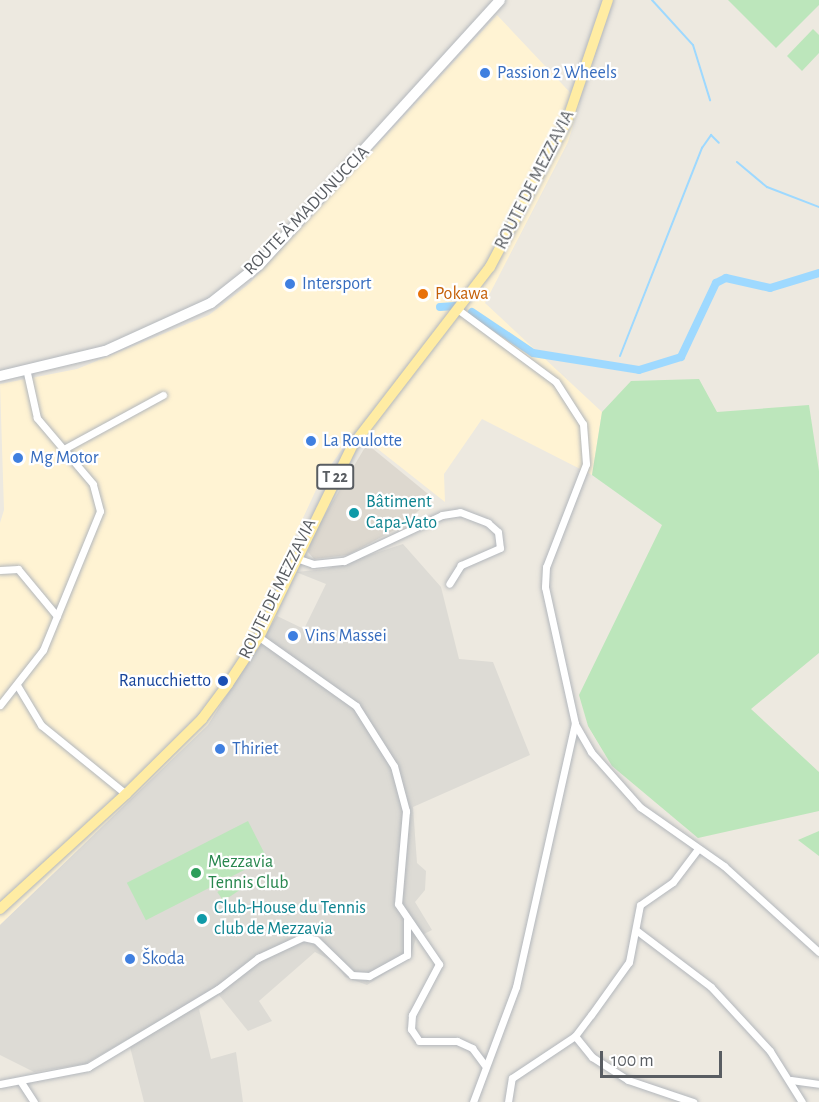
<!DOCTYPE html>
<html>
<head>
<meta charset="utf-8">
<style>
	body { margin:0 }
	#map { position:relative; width:819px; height:1102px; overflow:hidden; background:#ede9e0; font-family:"Alegreya Sans",sans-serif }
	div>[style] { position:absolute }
	.commercial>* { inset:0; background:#fff3d3 }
	.industrial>* { inset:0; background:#dddbd5 }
	.education>* { inset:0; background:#ddd8cf }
	.green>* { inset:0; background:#bce6bb; transform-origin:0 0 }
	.stream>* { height:2px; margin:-1px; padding:0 1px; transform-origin:1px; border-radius:1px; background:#9ed9ff }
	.canal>* { height:8px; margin:-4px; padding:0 4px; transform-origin:4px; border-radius:4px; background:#9ed9ff }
	.roads { filter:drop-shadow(0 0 2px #b3b7bc) drop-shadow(0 0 2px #b3b7bc) }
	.minor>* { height:7px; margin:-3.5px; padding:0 3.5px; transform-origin:3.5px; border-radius:3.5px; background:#fff }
	.secondary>* { height:10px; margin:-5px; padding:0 5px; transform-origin:5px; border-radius:5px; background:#fff }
	.primary>* { height:10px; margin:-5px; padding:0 5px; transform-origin:5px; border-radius:5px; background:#ffeca3 }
	.dots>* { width:16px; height:16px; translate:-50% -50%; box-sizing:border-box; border:3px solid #fff; border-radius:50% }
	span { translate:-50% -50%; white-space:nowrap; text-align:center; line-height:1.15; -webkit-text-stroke:4.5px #fff; paint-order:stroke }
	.shield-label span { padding:2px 4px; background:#fff; border:2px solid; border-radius:4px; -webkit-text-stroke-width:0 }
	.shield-label { font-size:16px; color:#595d62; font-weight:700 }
	.shop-label { font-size:18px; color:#366cbe }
	.left { translate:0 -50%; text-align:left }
	.street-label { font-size:18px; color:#595d62 }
	.food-label { font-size:18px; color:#c56008 }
	.culture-label { font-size:18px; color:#0d838f }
	.transit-label { font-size:18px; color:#164399 }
	.right { translate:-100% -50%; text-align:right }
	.leisure-label { font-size:18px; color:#27864d }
	.scale { position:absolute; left:600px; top:1051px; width:122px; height:27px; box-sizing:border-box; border:3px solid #595d62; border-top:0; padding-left:8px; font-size:18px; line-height:21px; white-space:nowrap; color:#595d62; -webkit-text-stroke:4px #fff; paint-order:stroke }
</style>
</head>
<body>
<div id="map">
	<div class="commercial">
		<i style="clip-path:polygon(497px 15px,580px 103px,568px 142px,485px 303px,602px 412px,592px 475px,482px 419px,444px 474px,445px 502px,355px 431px,321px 479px,262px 607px,277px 616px,208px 725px,0 925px,0 523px,4px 510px,0 384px,77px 369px,209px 315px,249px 284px)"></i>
	</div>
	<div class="industrial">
		<i style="clip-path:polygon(403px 544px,441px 587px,459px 659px,493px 662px,530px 755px,413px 807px,417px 863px,426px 871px,425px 890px,415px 902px,432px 930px,416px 938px,410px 958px,367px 985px,345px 977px,334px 962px,315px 952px,259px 1001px,272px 1021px,248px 1031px,219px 995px,199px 1009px,211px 1059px,236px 1052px,243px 1102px,144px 1102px,128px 1039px,85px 1064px,34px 1072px,0 1055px,0 925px,208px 725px,277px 616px,304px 629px,326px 584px,296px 572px,326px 569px)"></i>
	</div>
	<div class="education">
		<i style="clip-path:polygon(367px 444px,433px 498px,400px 527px,348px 555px,314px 559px,308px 552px,311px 538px)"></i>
	</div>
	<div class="green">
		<i style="clip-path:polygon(728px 0,819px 0,819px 5px,776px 48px)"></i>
		<i style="clip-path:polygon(813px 29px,819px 35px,819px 53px,802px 71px,787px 56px)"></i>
		<i style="clip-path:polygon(699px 379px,717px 412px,809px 405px,819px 471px,819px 653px,751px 709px,819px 772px,819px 811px,698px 838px,612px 766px,588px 726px,579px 695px,662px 525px,592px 475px,602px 412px,631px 381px)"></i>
		<i style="left:248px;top:821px;width:42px;height:136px;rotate:63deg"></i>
		<i style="clip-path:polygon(819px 831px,819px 856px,798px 840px)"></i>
		<i style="left:238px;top:878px;width:11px;height:25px;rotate:56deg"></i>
	</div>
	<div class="stream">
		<i style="left:652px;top:0;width:61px;rotate:47.7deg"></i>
		<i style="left:693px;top:45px;width:58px;rotate:72.8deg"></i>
		<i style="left:737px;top:162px;width:39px;rotate:40deg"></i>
		<i style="left:767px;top:187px;width:56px;rotate:21deg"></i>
		<i style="left:620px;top:356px;width:224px;rotate:-68.5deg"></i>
		<i style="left:702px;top:148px;width:16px;rotate:-55deg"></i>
		<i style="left:711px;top:135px;width:11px;rotate:45deg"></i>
	</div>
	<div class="canal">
		<i style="left:440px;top:307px;width:15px;rotate:-4deg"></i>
		<i style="left:472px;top:312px;width:73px;rotate:33.9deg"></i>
		<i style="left:533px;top:353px;width:107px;rotate:9.1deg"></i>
		<i style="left:639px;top:370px;width:44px;rotate:-17.2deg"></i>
		<i style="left:681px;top:357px;width:82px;rotate:-64.7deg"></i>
		<i style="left:716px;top:283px;width:11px;rotate:-27deg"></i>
		<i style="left:726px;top:278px;width:45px;rotate:12.8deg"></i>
		<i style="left:770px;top:288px;width:51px;rotate:-17deg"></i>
	</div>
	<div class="roads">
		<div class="minor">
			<i style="left:460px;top:311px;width:119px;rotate:36.5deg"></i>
			<i style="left:556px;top:382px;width:50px;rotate:57.3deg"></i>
			<i style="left:583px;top:424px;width:40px;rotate:85.7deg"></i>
			<i style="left:586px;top:464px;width:110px;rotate:111.2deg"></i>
			<i style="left:546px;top:567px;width:20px;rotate:93deg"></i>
			<i style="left:545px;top:587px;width:140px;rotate:77.6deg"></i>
			<i style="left:575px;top:724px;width:32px;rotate:60deg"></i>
			<i style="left:591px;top:752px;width:74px;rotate:48.3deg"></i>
			<i style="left:640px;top:807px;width:103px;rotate:35.1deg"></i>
			<i style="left:724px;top:866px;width:128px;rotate:42.2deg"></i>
			<i style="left:62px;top:450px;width:115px;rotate:-28.6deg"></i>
			<i style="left:296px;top:558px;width:18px;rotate:19deg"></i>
			<i style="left:313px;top:564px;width:31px;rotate:-6deg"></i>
			<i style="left:344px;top:561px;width:108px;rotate:-25.1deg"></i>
			<i style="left:442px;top:515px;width:18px;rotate:-9deg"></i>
			<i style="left:460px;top:512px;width:30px;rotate:21deg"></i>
			<i style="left:488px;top:523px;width:13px;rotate:42deg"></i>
			<i style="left:498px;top:532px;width:16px;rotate:83deg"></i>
			<i style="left:500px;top:548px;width:43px;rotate:156.4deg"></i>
			<i style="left:461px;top:565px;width:22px;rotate:122deg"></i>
			<i style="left:0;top:570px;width:18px;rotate:-3deg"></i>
			<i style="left:18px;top:569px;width:61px;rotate:50.3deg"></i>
			<i style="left:259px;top:637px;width:119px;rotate:35.4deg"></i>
			<i style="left:356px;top:706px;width:71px;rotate:57.7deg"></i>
			<i style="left:394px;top:766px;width:47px;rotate:75.1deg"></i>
			<i style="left:406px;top:811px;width:93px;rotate:94.9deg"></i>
			<i style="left:398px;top:904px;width:73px;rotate:55.7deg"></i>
			<i style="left:439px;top:964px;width:58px;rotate:117.9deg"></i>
			<i style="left:412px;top:1015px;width:14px;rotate:94deg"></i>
			<i style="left:411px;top:1029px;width:14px;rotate:56deg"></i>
			<i style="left:419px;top:1041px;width:38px"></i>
			<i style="left:457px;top:1041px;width:17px;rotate:25deg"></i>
			<i style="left:472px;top:1048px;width:21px;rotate:53deg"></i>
			<i style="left:17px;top:685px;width:47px;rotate:59deg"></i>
			<i style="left:41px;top:725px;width:109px;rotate:39.1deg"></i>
			<i style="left:0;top:705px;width:70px;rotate:-52deg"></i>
			<i style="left:43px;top:650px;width:150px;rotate:-67.7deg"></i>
			<i style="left:100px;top:511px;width:28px;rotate:-105deg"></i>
			<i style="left:93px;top:484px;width:87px;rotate:-130.3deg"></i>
			<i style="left:37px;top:418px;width:46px;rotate:-102.5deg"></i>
			<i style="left:636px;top:930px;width:94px;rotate:37.2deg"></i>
			<i style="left:711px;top:987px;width:87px;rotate:47.3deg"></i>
			<i style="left:770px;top:1051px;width:60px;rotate:57.9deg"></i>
			<i style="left:575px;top:1036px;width:27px;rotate:51deg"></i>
			<i style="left:592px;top:1057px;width:43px;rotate:32.6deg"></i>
			<i style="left:628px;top:1080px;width:69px;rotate:18.7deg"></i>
			<i style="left:791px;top:1080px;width:28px;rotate:8deg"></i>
			<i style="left:21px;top:1082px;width:24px;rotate:57deg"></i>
			<i style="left:0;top:1084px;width:90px;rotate:-10.9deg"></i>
			<i style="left:88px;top:1067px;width:152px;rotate:-31deg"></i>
			<i style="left:218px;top:989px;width:51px;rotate:-37.8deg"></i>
			<i style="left:258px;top:958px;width:50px;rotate:-25deg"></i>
			<i style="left:303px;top:937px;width:13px;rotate:13deg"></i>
			<i style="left:316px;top:940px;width:50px;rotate:44.2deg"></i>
			<i style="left:352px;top:975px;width:17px;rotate:3deg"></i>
			<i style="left:369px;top:976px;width:43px;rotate:-28.9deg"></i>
			<i style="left:407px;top:955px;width:35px;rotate:-90deg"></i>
			<i style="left:473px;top:1102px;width:123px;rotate:-69.5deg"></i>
			<i style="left:516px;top:987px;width:270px;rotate:-77.4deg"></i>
			<i style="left:508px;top:1102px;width:24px;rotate:-81deg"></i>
			<i style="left:512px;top:1078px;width:76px;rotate:-33.7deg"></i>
			<i style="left:575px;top:1036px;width:26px;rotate:-53deg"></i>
			<i style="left:591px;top:1015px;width:65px;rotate:-54.4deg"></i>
			<i style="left:629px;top:962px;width:58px;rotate:-79.1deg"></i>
			<i style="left:640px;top:905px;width:40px;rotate:-34.9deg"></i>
			<i style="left:673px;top:882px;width:40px;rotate:-53deg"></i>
		</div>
		<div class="secondary">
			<i style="left:0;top:376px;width:108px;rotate:-13.4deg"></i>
			<i style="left:105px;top:351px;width:116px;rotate:-24.4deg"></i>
			<i style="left:211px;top:303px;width:61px;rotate:-38.4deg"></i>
			<i style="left:259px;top:265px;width:358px;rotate:-47.7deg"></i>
		</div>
		<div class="primary">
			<i style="left:0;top:909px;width:171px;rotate:-42.4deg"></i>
			<i style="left:126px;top:794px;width:107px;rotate:-44.6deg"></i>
			<i style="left:202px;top:719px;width:44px;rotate:-53.4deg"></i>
			<i style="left:228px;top:684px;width:56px;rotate:-56.6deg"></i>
			<i style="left:259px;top:637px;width:212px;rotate:-64deg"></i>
			<i style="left:352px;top:446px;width:226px;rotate:-52.4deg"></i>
			<i style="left:490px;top:267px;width:165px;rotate:-62.2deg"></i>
			<i style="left:567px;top:121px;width:128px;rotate:-71.3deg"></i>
		</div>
	</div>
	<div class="dots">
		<i style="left:485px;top:73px;background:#3f7fe0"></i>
		<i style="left:290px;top:284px;background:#3f7fe0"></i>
		<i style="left:423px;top:294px;background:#e8710a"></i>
		<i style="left:311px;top:441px;background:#3f7fe0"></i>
		<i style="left:18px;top:458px;background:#3f7fe0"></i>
		<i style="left:354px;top:513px;background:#0f9aa8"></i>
		<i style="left:293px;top:636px;background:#3f7fe0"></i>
		<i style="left:223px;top:681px;background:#1a4fb4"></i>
		<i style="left:220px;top:749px;background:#3f7fe0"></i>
		<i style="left:196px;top:873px;background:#2e9e5b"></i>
		<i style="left:202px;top:919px;background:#0f9aa8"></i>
		<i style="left:130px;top:959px;background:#3f7fe0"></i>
	</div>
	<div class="shield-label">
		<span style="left:335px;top:477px">T 22</span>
	</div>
	<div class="shop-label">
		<span class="left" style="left:497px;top:73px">Passion 2 Wheels</span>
		<span class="left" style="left:302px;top:284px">Intersport</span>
		<span class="left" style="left:323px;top:441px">La Roulotte</span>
		<span class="left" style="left:30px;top:458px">Mg Motor</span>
		<span class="left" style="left:305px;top:636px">Vins Massei</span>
		<span class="left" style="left:232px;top:749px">Thiriet</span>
		<span class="left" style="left:142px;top:959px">Škoda</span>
	</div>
	<div class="street-label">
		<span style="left:535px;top:180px;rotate:-63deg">ROUTE DE MEZZAVIA</span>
		<span style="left:307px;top:211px;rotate:-46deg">ROUTE À MADUNUCCIA</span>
		<span style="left:278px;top:589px;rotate:-64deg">ROUTE DE MEZZAVIA</span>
	</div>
	<div class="food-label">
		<span class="left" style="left:435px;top:294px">Pokawa</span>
	</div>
	<div class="culture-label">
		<span class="left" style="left:366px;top:513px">Bâtiment<br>Capa-Vato</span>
		<span class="left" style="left:214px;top:919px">Club-House du Tennis<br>club de Mezzavia</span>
	</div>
	<div class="transit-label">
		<span class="right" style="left:211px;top:681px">Ranucchietto</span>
	</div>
	<div class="leisure-label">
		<span class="left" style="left:208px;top:873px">Mezzavia<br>Tennis Club</span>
	</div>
	<div class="scale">100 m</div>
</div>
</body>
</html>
